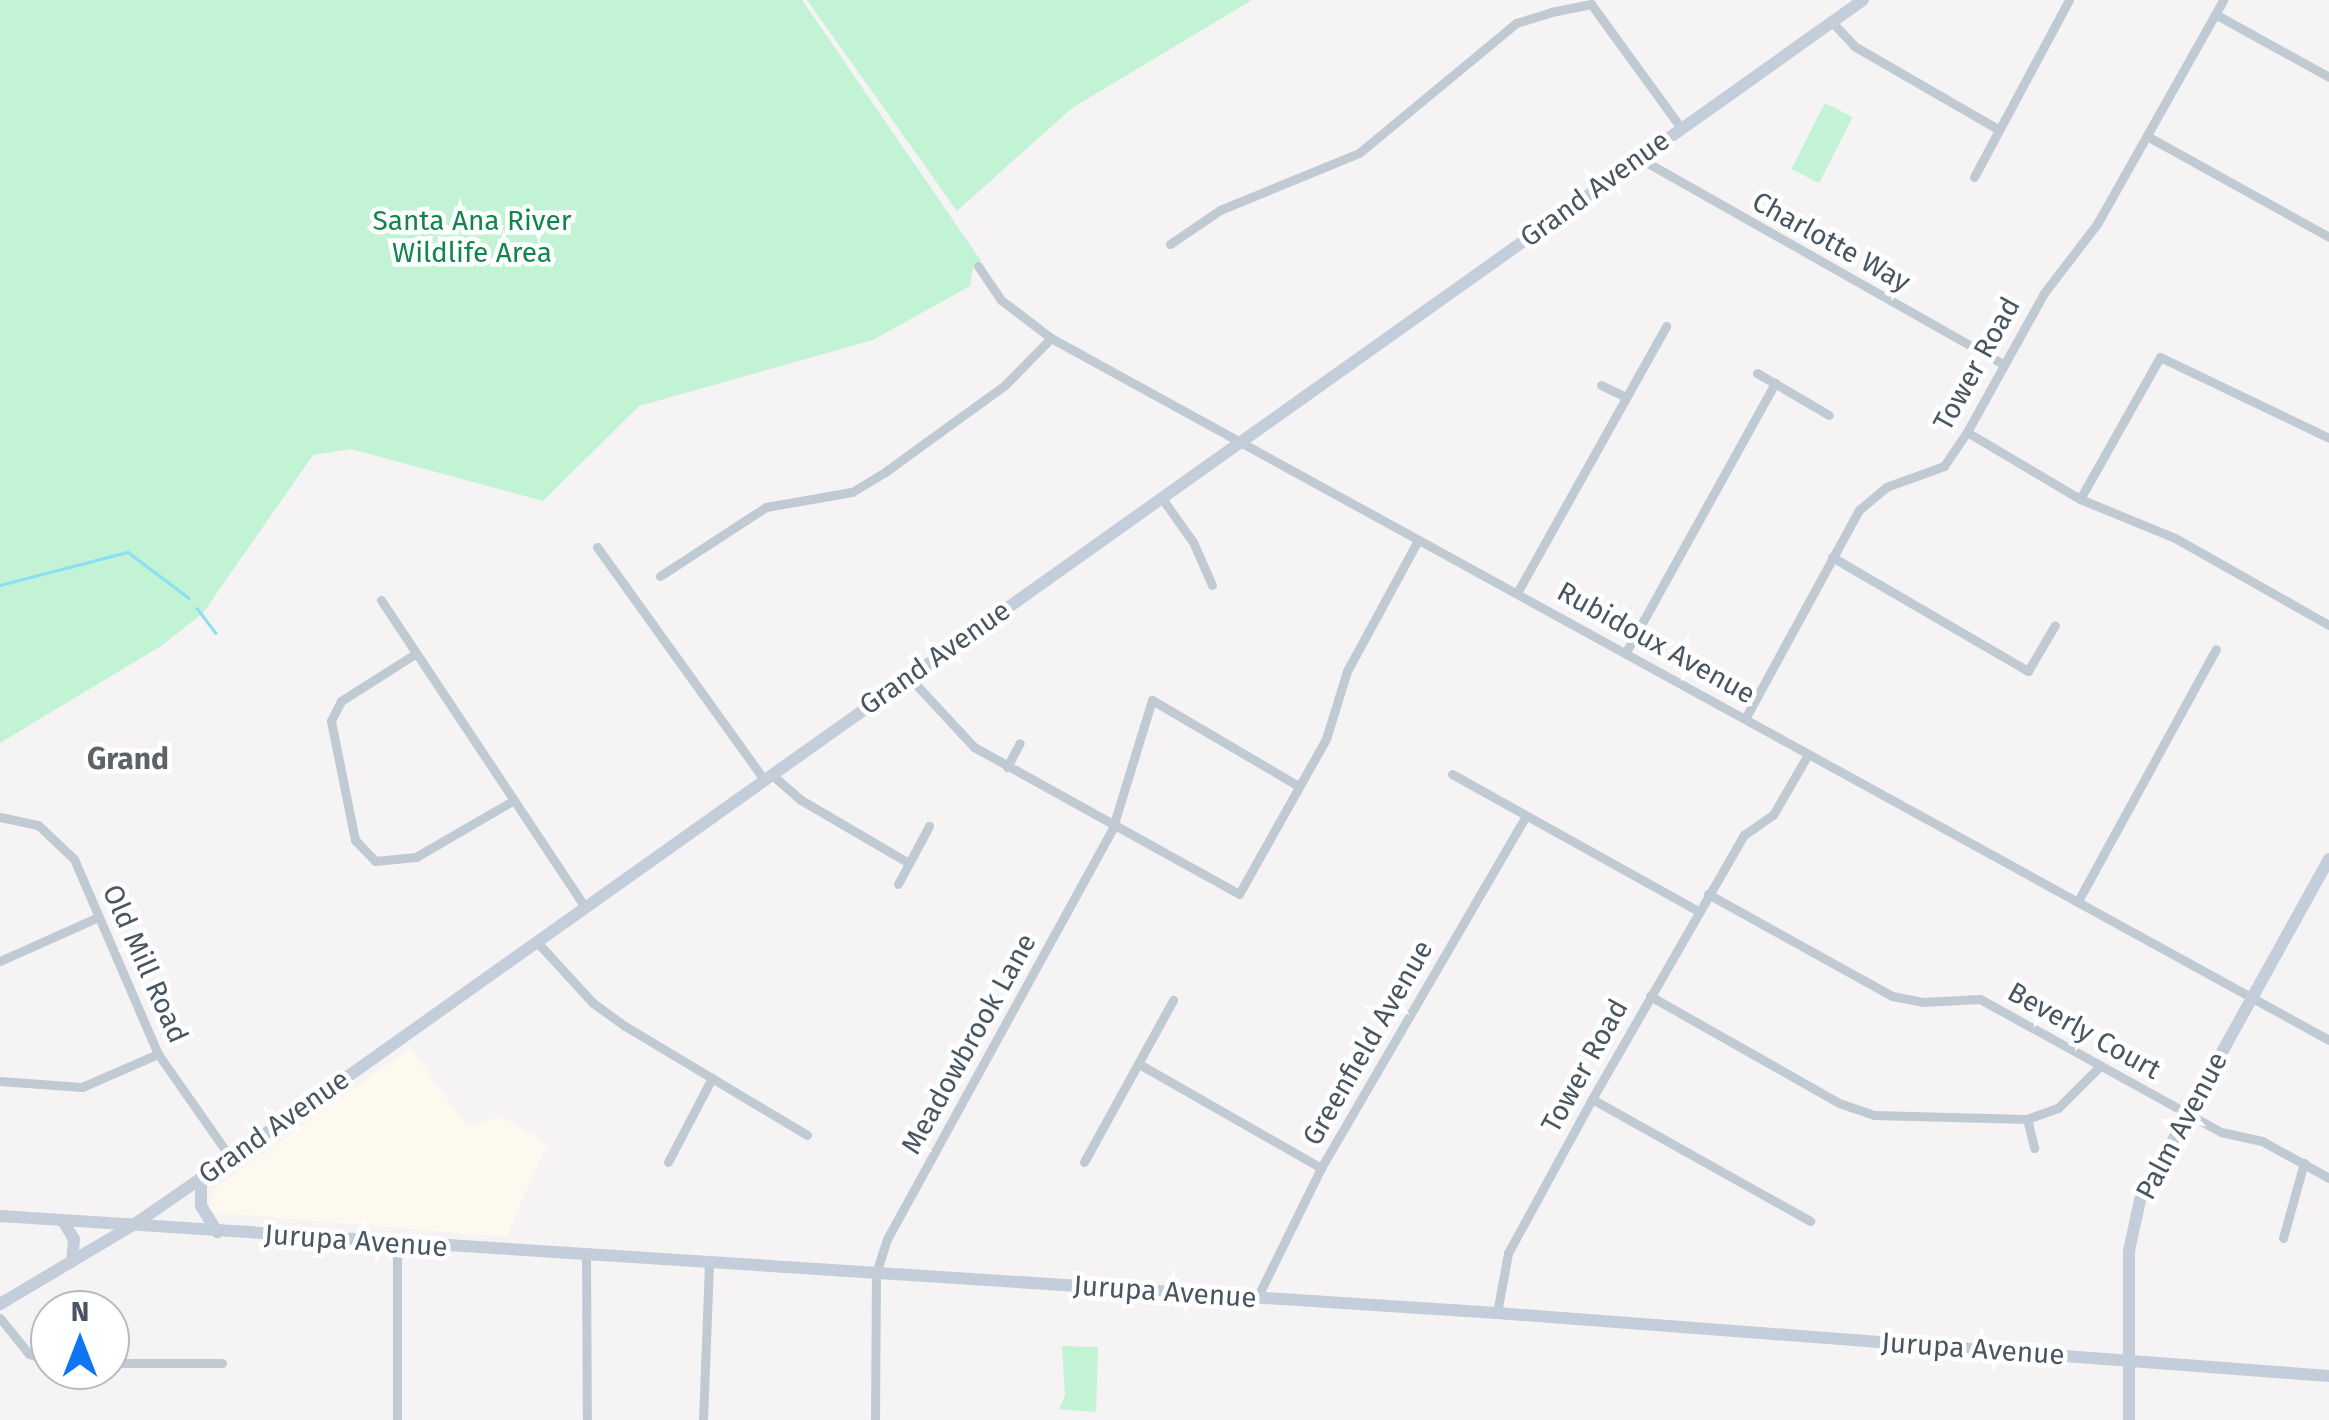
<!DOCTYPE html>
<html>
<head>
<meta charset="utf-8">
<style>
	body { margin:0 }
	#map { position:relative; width:2329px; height:1420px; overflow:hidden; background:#f5f3f3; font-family:"Fira Sans",sans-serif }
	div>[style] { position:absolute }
	.commercial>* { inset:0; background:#fef9ee }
	.green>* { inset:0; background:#c1f3d4; transform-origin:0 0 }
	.stream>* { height:2.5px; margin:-1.25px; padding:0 1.25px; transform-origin:1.25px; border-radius:1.25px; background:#8bdef3 }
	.street>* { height:9px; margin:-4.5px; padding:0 4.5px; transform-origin:4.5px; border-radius:4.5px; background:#c0cad3 }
	.secondary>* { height:12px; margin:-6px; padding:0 6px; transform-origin:6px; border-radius:6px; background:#c3ceda }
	span { translate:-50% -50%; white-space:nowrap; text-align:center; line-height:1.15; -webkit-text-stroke:9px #fff; paint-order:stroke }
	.street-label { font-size:28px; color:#495662 }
	.park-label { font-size:28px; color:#11854a }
	.neighbourhood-label { font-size:30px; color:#5e6368; font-weight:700 }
	.north { position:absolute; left:30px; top:1290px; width:100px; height:100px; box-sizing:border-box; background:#fff; border:2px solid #b6bbc0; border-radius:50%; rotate:0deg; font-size:28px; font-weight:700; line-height:40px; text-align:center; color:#495662 }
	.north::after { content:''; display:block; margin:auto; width:35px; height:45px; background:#1075f2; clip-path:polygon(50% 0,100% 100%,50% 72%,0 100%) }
</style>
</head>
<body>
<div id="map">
	<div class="commercial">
		<i style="clip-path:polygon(410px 1048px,468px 1127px,501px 1116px,547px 1144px,506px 1237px,209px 1212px,213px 1189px)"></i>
	</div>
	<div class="green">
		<i style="clip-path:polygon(0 0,802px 0,981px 261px,973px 267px,970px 286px,873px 340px,639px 406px,543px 501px,351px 449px,313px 455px,203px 613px,161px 646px,0 743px)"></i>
		<i style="clip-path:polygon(807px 0,1252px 0,1072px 108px,957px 211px)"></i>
		<i style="left:1825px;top:103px;width:31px;height:74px;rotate:27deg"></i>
		<i style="clip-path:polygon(1062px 1346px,1098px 1347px,1096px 1412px,1059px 1409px,1065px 1395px)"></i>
	</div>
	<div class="stream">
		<i style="left:0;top:585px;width:132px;rotate:-14.5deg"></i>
		<i style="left:128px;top:552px;width:76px;rotate:37deg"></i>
		<i style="left:197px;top:608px;width:31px;rotate:53deg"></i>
	</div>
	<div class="street">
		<i style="left:2215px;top:14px;width:130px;rotate:28.9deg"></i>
		<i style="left:1832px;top:22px;width:33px;rotate:47deg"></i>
		<i style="left:1854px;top:46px;width:166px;rotate:30deg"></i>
		<i style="left:2147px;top:136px;width:208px;rotate:29deg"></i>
		<i style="left:1639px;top:158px;width:418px;rotate:29.5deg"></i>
		<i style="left:1974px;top:177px;width:201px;rotate:-61.8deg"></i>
		<i style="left:1170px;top:244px;width:60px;rotate:-34.2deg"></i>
		<i style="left:1220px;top:210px;width:150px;rotate:-22.3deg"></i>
		<i style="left:1359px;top:153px;width:204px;rotate:-39.6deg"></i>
		<i style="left:1516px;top:23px;width:37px;rotate:-17deg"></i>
		<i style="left:1551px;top:12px;width:41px;rotate:-11.3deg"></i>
		<i style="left:1591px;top:4px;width:153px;rotate:54deg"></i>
		<i style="left:978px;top:266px;width:41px;rotate:55.9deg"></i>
		<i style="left:1001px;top:300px;width:63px;rotate:37.2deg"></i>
		<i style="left:1051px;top:338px;width:1458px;rotate:28.78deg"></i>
		<i style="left:1757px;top:373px;width:83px;rotate:30.3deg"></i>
		<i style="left:1601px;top:385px;width:28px;rotate:26deg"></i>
		<i style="left:1967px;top:432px;width:131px;rotate:30.7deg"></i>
		<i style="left:2080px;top:499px;width:103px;rotate:22.3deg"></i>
		<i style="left:2175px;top:538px;width:177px;rotate:29.5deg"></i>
		<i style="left:1161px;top:497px;width:55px;rotate:54.6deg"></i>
		<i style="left:1193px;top:542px;width:47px;rotate:66.2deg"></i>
		<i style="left:2080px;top:499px;width:163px;rotate:-60.6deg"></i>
		<i style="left:2160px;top:357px;width:187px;rotate:25.6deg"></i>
		<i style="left:597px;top:547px;width:286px;rotate:54.3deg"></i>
		<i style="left:1832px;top:557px;width:227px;rotate:30.2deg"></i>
		<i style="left:2028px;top:671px;width:53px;rotate:-59.6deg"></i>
		<i style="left:660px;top:576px;width:126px;rotate:-33.1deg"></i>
		<i style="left:766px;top:507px;width:87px;rotate:-9.9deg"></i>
		<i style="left:852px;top:492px;width:39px;rotate:-31deg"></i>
		<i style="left:885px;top:472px;width:148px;rotate:-35.9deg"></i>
		<i style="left:1005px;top:385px;width:66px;rotate:-45.6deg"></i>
		<i style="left:1517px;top:593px;width:306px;rotate:-60.8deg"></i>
		<i style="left:381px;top:600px;width:367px;rotate:56.4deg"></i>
		<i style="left:1626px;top:652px;width:308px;rotate:-61deg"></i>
		<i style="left:415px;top:654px;width:88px;rotate:147.6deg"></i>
		<i style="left:341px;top:701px;width:22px;rotate:117deg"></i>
		<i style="left:331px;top:721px;width:121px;rotate:78.6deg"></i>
		<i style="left:355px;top:840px;width:29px;rotate:46deg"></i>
		<i style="left:375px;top:861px;width:41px;rotate:-5.6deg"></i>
		<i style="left:416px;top:857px;width:113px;rotate:-30.2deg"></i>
		<i style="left:909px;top:677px;width:96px;rotate:47.1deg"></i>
		<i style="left:974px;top:747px;width:303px;rotate:29deg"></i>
		<i style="left:1239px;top:894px;width:178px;rotate:-60.7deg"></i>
		<i style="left:1326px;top:739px;width:71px;rotate:-72.8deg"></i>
		<i style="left:1347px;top:671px;width:149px;rotate:-61.5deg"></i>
		<i style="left:1746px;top:717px;width:236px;rotate:-61.4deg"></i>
		<i style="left:1859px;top:510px;width:35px;rotate:-40deg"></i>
		<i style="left:1886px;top:487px;width:62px;rotate:-19.9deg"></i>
		<i style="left:1944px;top:466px;width:41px;rotate:-55.9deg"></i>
		<i style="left:1967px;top:432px;width:159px;rotate:-61deg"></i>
		<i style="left:2044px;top:293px;width:87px;rotate:-52.5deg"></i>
		<i style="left:2097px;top:224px;width:257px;rotate:-60.6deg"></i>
		<i style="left:1007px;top:767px;width:27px;rotate:-62deg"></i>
		<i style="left:771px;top:774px;width:40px;rotate:41deg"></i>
		<i style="left:801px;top:800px;width:125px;rotate:30.3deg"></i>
		<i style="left:1452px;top:774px;width:282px;rotate:29.1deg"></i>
		<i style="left:0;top:817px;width:39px;rotate:12deg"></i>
		<i style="left:38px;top:825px;width:50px;rotate:43.4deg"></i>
		<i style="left:74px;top:859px;width:212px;rotate:66.7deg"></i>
		<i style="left:158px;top:1054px;width:126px;rotate:55deg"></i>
		<i style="left:898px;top:884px;width:66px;rotate:-61.9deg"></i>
		<i style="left:1708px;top:894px;width:210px;rotate:29deg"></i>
		<i style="left:1892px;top:996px;width:31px;rotate:11deg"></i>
		<i style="left:1922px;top:1002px;width:58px;rotate:-3deg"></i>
		<i style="left:1980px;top:999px;width:275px;rotate:28.9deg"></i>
		<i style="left:2221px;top:1132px;width:42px;rotate:12.4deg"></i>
		<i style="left:2262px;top:1141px;width:77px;rotate:28.9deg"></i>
		<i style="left:2078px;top:901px;width:287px;rotate:-61.3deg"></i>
		<i style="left:536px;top:941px;width:84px;rotate:47.4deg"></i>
		<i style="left:593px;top:1003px;width:39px;rotate:36deg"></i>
		<i style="left:625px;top:1026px;width:212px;rotate:30.9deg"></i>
		<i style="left:0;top:961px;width:105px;rotate:-24.1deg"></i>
		<i style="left:1650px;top:996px;width:217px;rotate:29.5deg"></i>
		<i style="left:1839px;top:1103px;width:37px;rotate:19deg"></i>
		<i style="left:1874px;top:1115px;width:153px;rotate:1.5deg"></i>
		<i style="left:2027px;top:1119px;width:33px;rotate:-20deg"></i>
		<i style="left:2058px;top:1108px;width:58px;rotate:-45deg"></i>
		<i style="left:1139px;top:1064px;width:210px;rotate:29.7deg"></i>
		<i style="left:0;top:1081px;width:82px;rotate:4.2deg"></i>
		<i style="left:82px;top:1087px;width:83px;rotate:-23.5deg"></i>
		<i style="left:1592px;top:1099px;width:250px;rotate:29.2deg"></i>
		<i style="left:2027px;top:1119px;width:30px;rotate:76deg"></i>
		<i style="left:668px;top:1162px;width:95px;rotate:-62.4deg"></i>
		<i style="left:1084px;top:1162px;width:185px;rotate:-61.2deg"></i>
		<i style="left:2283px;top:1238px;width:78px;rotate:-74.4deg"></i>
		<i style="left:397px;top:1244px;width:176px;rotate:90deg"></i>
		<i style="left:586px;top:1255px;width:165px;rotate:89.7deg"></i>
		<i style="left:1257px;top:1298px;width:145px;rotate:-63.8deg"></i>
		<i style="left:1321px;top:1168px;width:407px;rotate:-59.8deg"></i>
		<i style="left:1497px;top:1313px;width:61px;rotate:-79.6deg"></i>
		<i style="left:1508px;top:1253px;width:175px;rotate:-61.4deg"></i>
		<i style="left:1592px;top:1099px;width:305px;rotate:-60.1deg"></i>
		<i style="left:1744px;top:835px;width:35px;rotate:-35deg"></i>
		<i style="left:1773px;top:815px;width:68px;rotate:-60deg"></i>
		<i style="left:0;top:1318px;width:46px;rotate:51.1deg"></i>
		<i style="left:29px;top:1354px;width:22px;rotate:18deg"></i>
		<i style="left:110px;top:1363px;width:112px"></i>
		<i style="left:703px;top:1420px;width:156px;rotate:-87.8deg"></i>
		<i style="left:875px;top:1420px;width:147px;rotate:-89.6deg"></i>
		<i style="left:876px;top:1273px;width:36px;rotate:-72deg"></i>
		<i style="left:887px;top:1239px;width:467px;rotate:-61.2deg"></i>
		<i style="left:1112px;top:830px;width:136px;rotate:-72.9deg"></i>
		<i style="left:1152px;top:700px;width:168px;rotate:30.4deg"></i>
	</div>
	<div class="secondary">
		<i style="left:201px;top:1178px;width:28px;rotate:90deg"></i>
		<i style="left:201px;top:1206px;width:31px;rotate:58deg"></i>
		<i style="left:0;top:1216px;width:1500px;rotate:3.71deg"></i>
		<i style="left:1497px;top:1313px;width:834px;rotate:4.33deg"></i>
		<i style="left:63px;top:1221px;width:21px;rotate:59deg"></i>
		<i style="left:74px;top:1239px;width:23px;rotate:95deg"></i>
		<i style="left:0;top:1304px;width:157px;rotate:-30.7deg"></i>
		<i style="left:135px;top:1224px;width:249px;rotate:-34.7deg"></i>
		<i style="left:340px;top:1082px;width:1868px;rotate:-35.39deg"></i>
		<i style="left:2129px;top:1420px;width:169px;rotate:-90deg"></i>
		<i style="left:2129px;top:1251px;width:52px;rotate:-77.8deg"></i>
		<i style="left:2140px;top:1200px;width:390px;rotate:-61deg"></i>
	</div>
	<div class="street-label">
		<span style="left:1595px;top:189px;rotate:-36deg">Grand Avenue</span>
		<span style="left:1831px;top:242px;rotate:29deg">Charlotte Way</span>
		<span style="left:1977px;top:364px;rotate:-61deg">Tower Road</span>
		<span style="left:1656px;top:643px;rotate:29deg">Rubidoux Avenue</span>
		<span style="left:935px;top:658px;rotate:-35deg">Grand Avenue</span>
		<span style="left:145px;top:964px;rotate:66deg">Old Mill Road</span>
		<span style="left:2084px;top:1031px;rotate:29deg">Beverly Court</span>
		<span style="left:1368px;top:1043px;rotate:-60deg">Greenfield Avenue</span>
		<span style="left:969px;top:1044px;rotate:-61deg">Meadowbrook Lane</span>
		<span style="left:1585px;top:1066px;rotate:-61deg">Tower Road</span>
		<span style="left:2182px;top:1126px;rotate:-62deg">Palm Avenue</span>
		<span style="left:274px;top:1127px;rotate:-35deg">Grand Avenue</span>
		<span style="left:356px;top:1241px;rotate:4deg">Jurupa Avenue</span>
		<span style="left:1165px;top:1292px;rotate:4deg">Jurupa Avenue</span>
		<span style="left:1973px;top:1349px;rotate:4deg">Jurupa Avenue</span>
	</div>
	<div class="park-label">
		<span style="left:472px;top:237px">Santa Ana River<br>Wildlife Area</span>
	</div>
	<div class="neighbourhood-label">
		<span style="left:128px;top:759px">Grand</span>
	</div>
	<div class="north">N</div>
</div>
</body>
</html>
